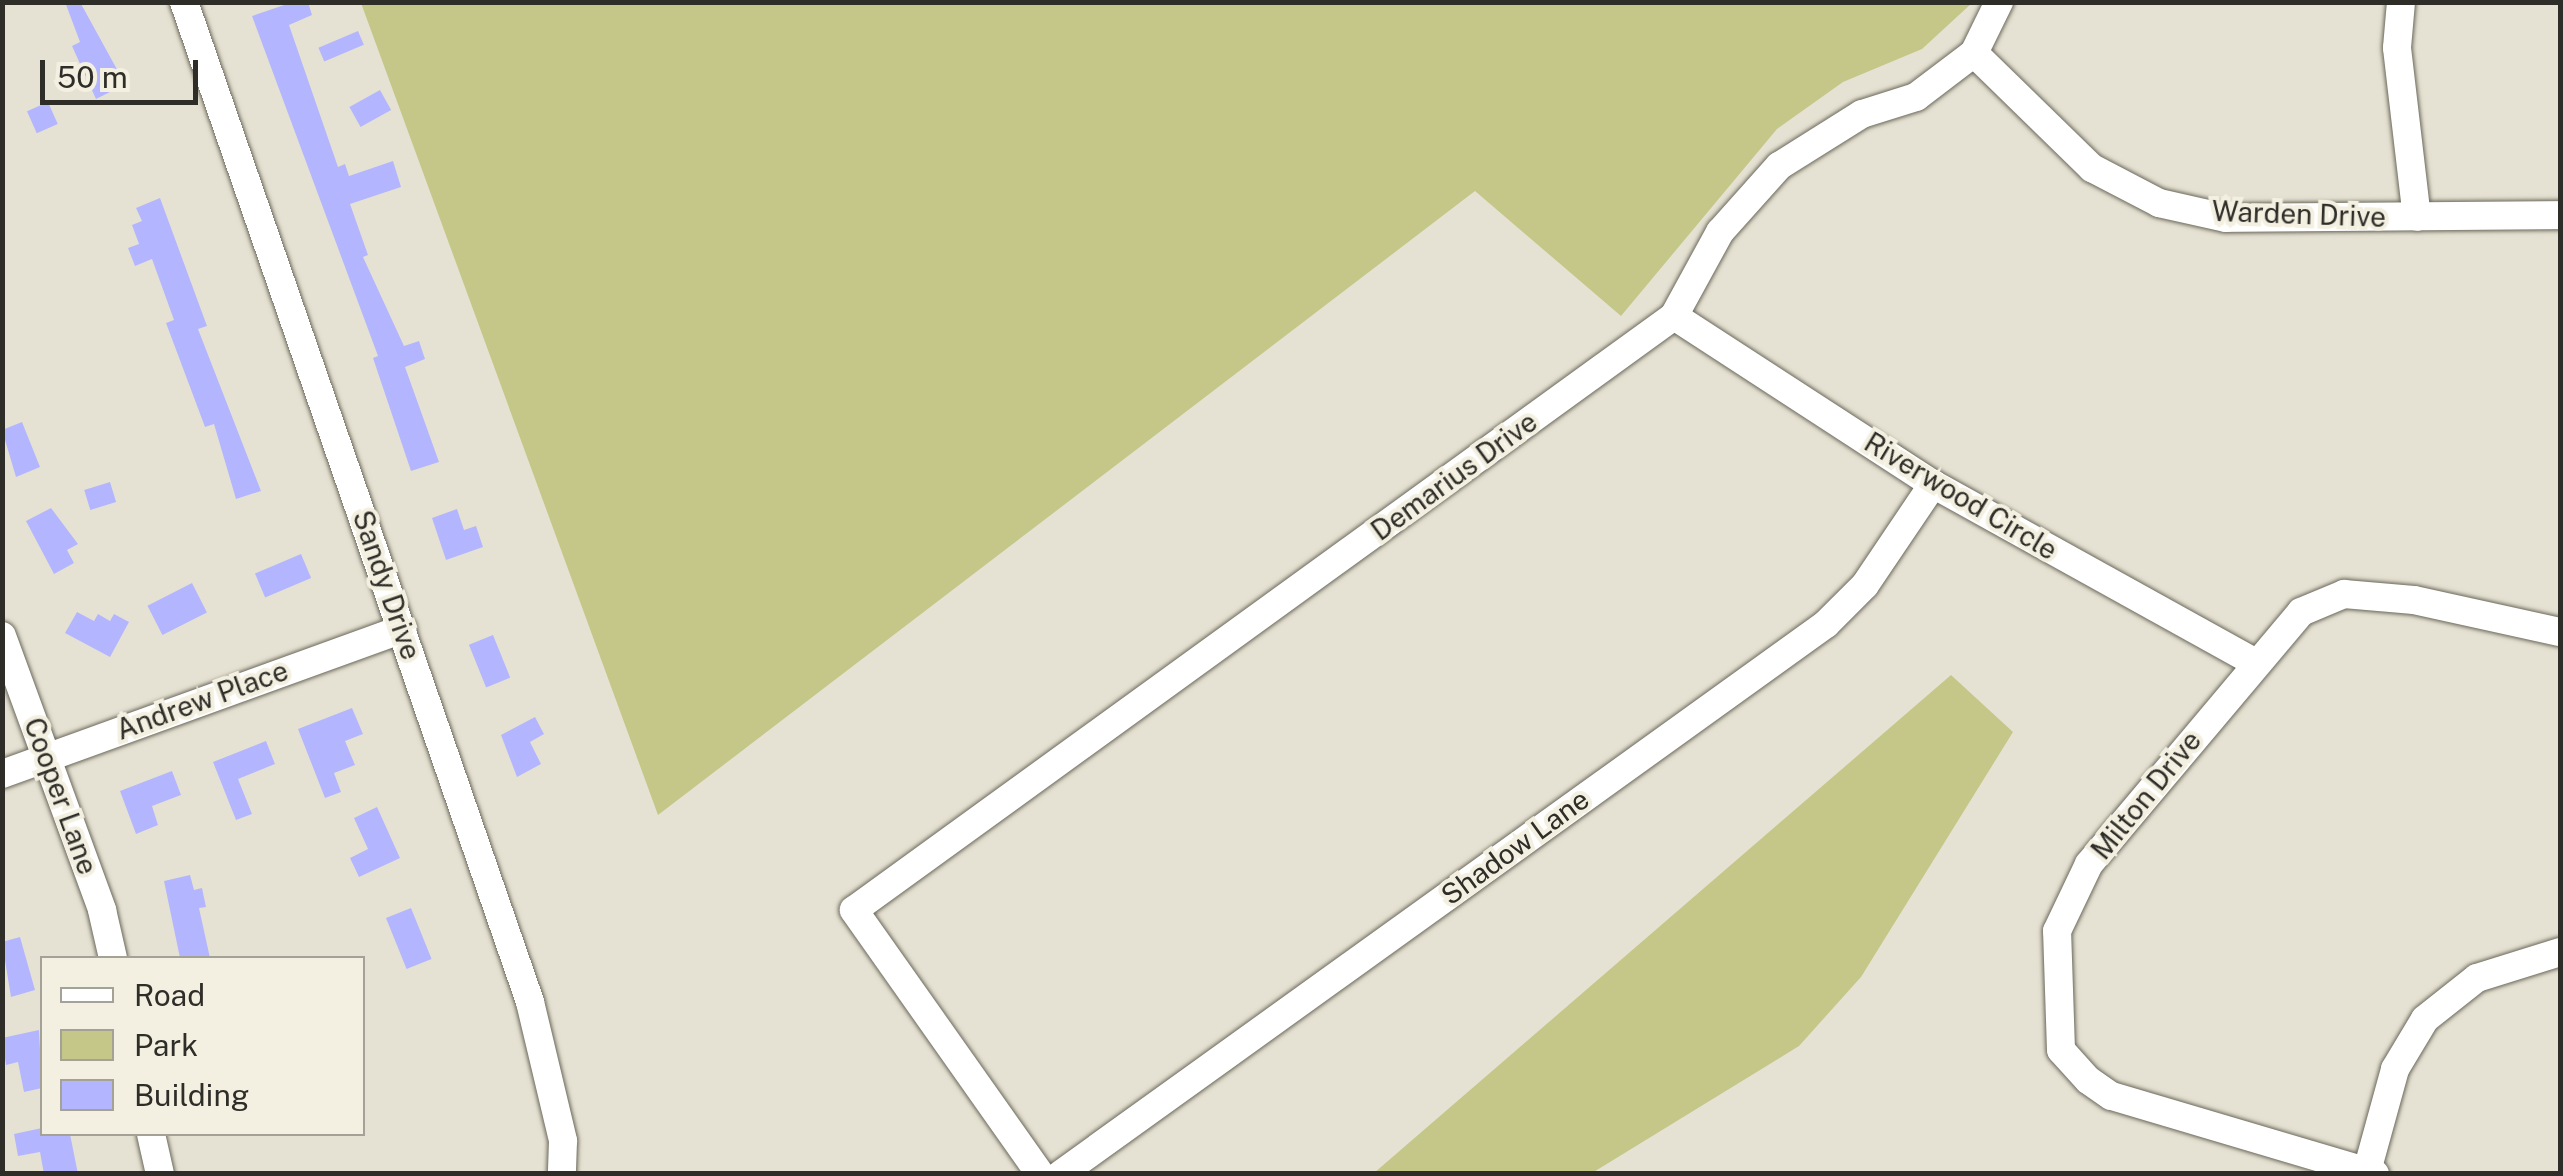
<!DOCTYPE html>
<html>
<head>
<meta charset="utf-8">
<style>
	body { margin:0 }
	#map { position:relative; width:2563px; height:1176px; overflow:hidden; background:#e6e2d3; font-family:"Public Sans",sans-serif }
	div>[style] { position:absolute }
	.green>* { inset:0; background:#c4c788 }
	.building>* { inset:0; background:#b3b6fe; transform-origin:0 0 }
	.roads { filter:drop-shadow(0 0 2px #6a685b) drop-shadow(0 0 2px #6a685b) }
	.minor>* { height:28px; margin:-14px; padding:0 14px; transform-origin:14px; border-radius:14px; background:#fff }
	span { translate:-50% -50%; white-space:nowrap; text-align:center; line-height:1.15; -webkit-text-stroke:8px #f3f0e1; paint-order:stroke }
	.street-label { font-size:28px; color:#2e2d28 }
	.frame { position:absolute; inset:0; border:5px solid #2e2d28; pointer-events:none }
	.legend { position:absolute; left:40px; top:956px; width:325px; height:180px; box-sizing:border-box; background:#f3f0e1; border:2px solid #a4a297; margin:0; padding:12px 18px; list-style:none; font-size:30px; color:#2e2d28 }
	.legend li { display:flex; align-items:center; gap:20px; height:50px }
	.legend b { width:50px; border:2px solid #a4a297 }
	.scale { position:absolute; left:40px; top:60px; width:158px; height:45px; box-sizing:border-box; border:5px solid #2e2d28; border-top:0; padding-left:12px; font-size:30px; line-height:35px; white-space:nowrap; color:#2e2d28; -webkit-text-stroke:8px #f3f0e1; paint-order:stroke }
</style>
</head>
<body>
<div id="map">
	<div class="green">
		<i style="clip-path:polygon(361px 3px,361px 2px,1972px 3px,1922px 49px,1843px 82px,1777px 129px,1621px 316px,1475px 191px,658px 815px)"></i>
		<i style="clip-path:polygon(1951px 675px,2013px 732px,1861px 977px,1799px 1046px,1592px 1173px,1374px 1173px)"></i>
	</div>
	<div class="building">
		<i style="clip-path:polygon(65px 2px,80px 2px,119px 73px,107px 79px,112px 91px,96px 99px,72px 46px,80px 42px)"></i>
		<i style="clip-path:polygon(293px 2px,308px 2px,312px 15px,289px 25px,338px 167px,345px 164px,349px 176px,393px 161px,401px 187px,350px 204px,368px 255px,363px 257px,404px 346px,419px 341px,425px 359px,405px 367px,439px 462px,411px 471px,373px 358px,378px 356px,252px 16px)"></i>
		<i style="left:358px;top:31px;width:15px;height:43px;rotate:67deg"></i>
		<i style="left:380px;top:90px;width:23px;height:35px;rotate:61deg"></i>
		<i style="left:48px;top:102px;width:24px;height:23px;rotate:66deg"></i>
		<i style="clip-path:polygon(160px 198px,207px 326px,198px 329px,261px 491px,236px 499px,214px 424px,205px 427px,166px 323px,174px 320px,152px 259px,135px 266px,128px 248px,139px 244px,132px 225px,142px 221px,136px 208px)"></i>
		<i style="clip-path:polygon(22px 422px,40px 467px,16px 477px,2px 430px)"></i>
		<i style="left:110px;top:482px;width:21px;height:27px;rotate:73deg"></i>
		<i style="clip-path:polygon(51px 508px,78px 544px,67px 550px,74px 563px,54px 574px,26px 521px)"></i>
		<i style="clip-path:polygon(457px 509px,464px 530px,476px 526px,483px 547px,446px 560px,432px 518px)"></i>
		<i style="left:301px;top:554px;width:26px;height:50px;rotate:67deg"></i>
		<i style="left:192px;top:583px;width:33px;height:50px;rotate:63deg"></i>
		<i style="clip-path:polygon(77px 612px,94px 621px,98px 614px,110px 621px,114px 614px,129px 622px,110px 657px,65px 633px)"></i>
		<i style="left:493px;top:635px;width:46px;height:26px;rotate:68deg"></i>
		<i style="clip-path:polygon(352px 708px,363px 734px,345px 741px,355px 765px,334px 773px,341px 792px,325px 798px,298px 729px)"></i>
		<i style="clip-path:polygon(535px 717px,544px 734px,530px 742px,541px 764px,517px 777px,501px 735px)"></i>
		<i style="clip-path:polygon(266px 741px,275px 764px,238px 779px,252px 814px,236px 820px,213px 762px)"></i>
		<i style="clip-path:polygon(172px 771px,181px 795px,152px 806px,158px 825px,136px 834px,120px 791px)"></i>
		<i style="clip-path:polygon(377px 807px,400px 858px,359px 877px,350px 858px,368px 849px,354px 818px)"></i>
		<i style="clip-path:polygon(190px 875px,194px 890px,202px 888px,206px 907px,199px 908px,210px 958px,180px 958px,164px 881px)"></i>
		<i style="left:411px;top:908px;width:55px;height:27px;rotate:68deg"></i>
		<i style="clip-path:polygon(20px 937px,35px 990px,11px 997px,2px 942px)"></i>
		<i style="clip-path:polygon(39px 1030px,42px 1088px,24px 1092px,18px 1062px,6px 1065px,2px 1038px)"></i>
		<i style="clip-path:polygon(42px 1128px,42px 1134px,70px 1134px,78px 1174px,44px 1174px,40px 1152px,18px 1156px,14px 1134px)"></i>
	</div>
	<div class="roads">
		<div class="minor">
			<i style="left:184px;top:2px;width:1058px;rotate:70.91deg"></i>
			<i style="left:530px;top:1002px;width:143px;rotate:76.6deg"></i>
			<i style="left:563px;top:1141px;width:33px;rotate:92deg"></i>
			<i style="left:2401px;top:2px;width:46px;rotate:95deg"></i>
			<i style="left:2397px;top:48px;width:170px;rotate:83.3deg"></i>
			<i style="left:1974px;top:53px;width:165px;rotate:44.3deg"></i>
			<i style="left:2092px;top:168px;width:76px;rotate:27.6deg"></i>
			<i style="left:2159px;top:203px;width:69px;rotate:12.6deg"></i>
			<i style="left:2226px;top:218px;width:334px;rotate:-0.5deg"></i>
			<i style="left:1674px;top:316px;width:309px;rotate:33deg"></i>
			<i style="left:1933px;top:484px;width:367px;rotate:29deg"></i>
			<i style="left:2px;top:636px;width:292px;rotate:69.9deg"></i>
			<i style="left:102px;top:910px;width:49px;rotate:77.1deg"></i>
			<i style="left:2px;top:774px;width:426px;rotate:-19.9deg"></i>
			<i style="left:151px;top:1134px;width:41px;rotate:77.3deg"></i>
			<i style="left:2367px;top:1171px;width:106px;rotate:-74.6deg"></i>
			<i style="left:2395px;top:1069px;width:58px;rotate:-59deg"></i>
			<i style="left:2425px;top:1019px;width:66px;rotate:-38.3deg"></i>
			<i style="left:2477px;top:978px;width:87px;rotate:-17.4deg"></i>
			<i style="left:1040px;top:1174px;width:323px;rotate:-125.2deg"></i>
			<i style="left:854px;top:910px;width:1013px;rotate:-35.92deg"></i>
			<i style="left:1674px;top:316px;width:96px;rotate:-61.3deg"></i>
			<i style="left:1720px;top:232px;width:89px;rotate:-48.2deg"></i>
			<i style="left:1779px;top:166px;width:98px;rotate:-32.1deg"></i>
			<i style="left:1862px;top:114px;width:57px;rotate:-17.5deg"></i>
			<i style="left:1916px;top:97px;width:73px;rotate:-37.2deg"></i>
			<i style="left:1974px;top:53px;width:57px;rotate:-63.9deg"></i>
			<i style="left:1061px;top:1174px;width:942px;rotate:-35.71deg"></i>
			<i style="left:1826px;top:624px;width:55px;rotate:-45deg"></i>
			<i style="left:1865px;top:585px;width:122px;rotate:-56deg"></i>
			<i style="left:2375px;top:1174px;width:275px;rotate:-163.5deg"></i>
			<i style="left:2111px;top:1096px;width:28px;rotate:-145deg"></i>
			<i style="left:2088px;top:1080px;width:40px;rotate:-132deg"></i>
			<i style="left:2061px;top:1050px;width:119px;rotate:-91.9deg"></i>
			<i style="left:2057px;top:931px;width:74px;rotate:-64.5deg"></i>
			<i style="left:2089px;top:864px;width:329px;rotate:-49.9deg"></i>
			<i style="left:2301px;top:612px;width:47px;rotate:-22.7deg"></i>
			<i style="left:2344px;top:594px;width:70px;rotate:4.9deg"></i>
			<i style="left:2414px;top:600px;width:149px;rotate:12.4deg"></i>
		</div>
	</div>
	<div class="street-label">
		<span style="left:2299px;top:214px;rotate:2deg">Warden Drive</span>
		<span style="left:1454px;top:476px;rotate:-36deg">Demarius Drive</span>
		<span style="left:1961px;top:496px;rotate:31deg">Riverwood Circle</span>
		<span style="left:387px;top:585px;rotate:71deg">Sandy Drive</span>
		<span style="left:202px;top:700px;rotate:-20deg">Andrew Place</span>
		<span style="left:2146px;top:795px;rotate:-51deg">Milton Drive</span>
		<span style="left:61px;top:796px;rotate:70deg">Cooper Lane</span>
		<span style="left:1515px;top:847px;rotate:-36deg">Shadow Lane</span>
	</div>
	<div class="frame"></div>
	<ul class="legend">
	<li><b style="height:12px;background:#fff"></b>Road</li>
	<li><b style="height:28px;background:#c4c788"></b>Park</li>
	<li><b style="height:28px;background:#b3b6fe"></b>Building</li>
	</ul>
	<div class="scale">50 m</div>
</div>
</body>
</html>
